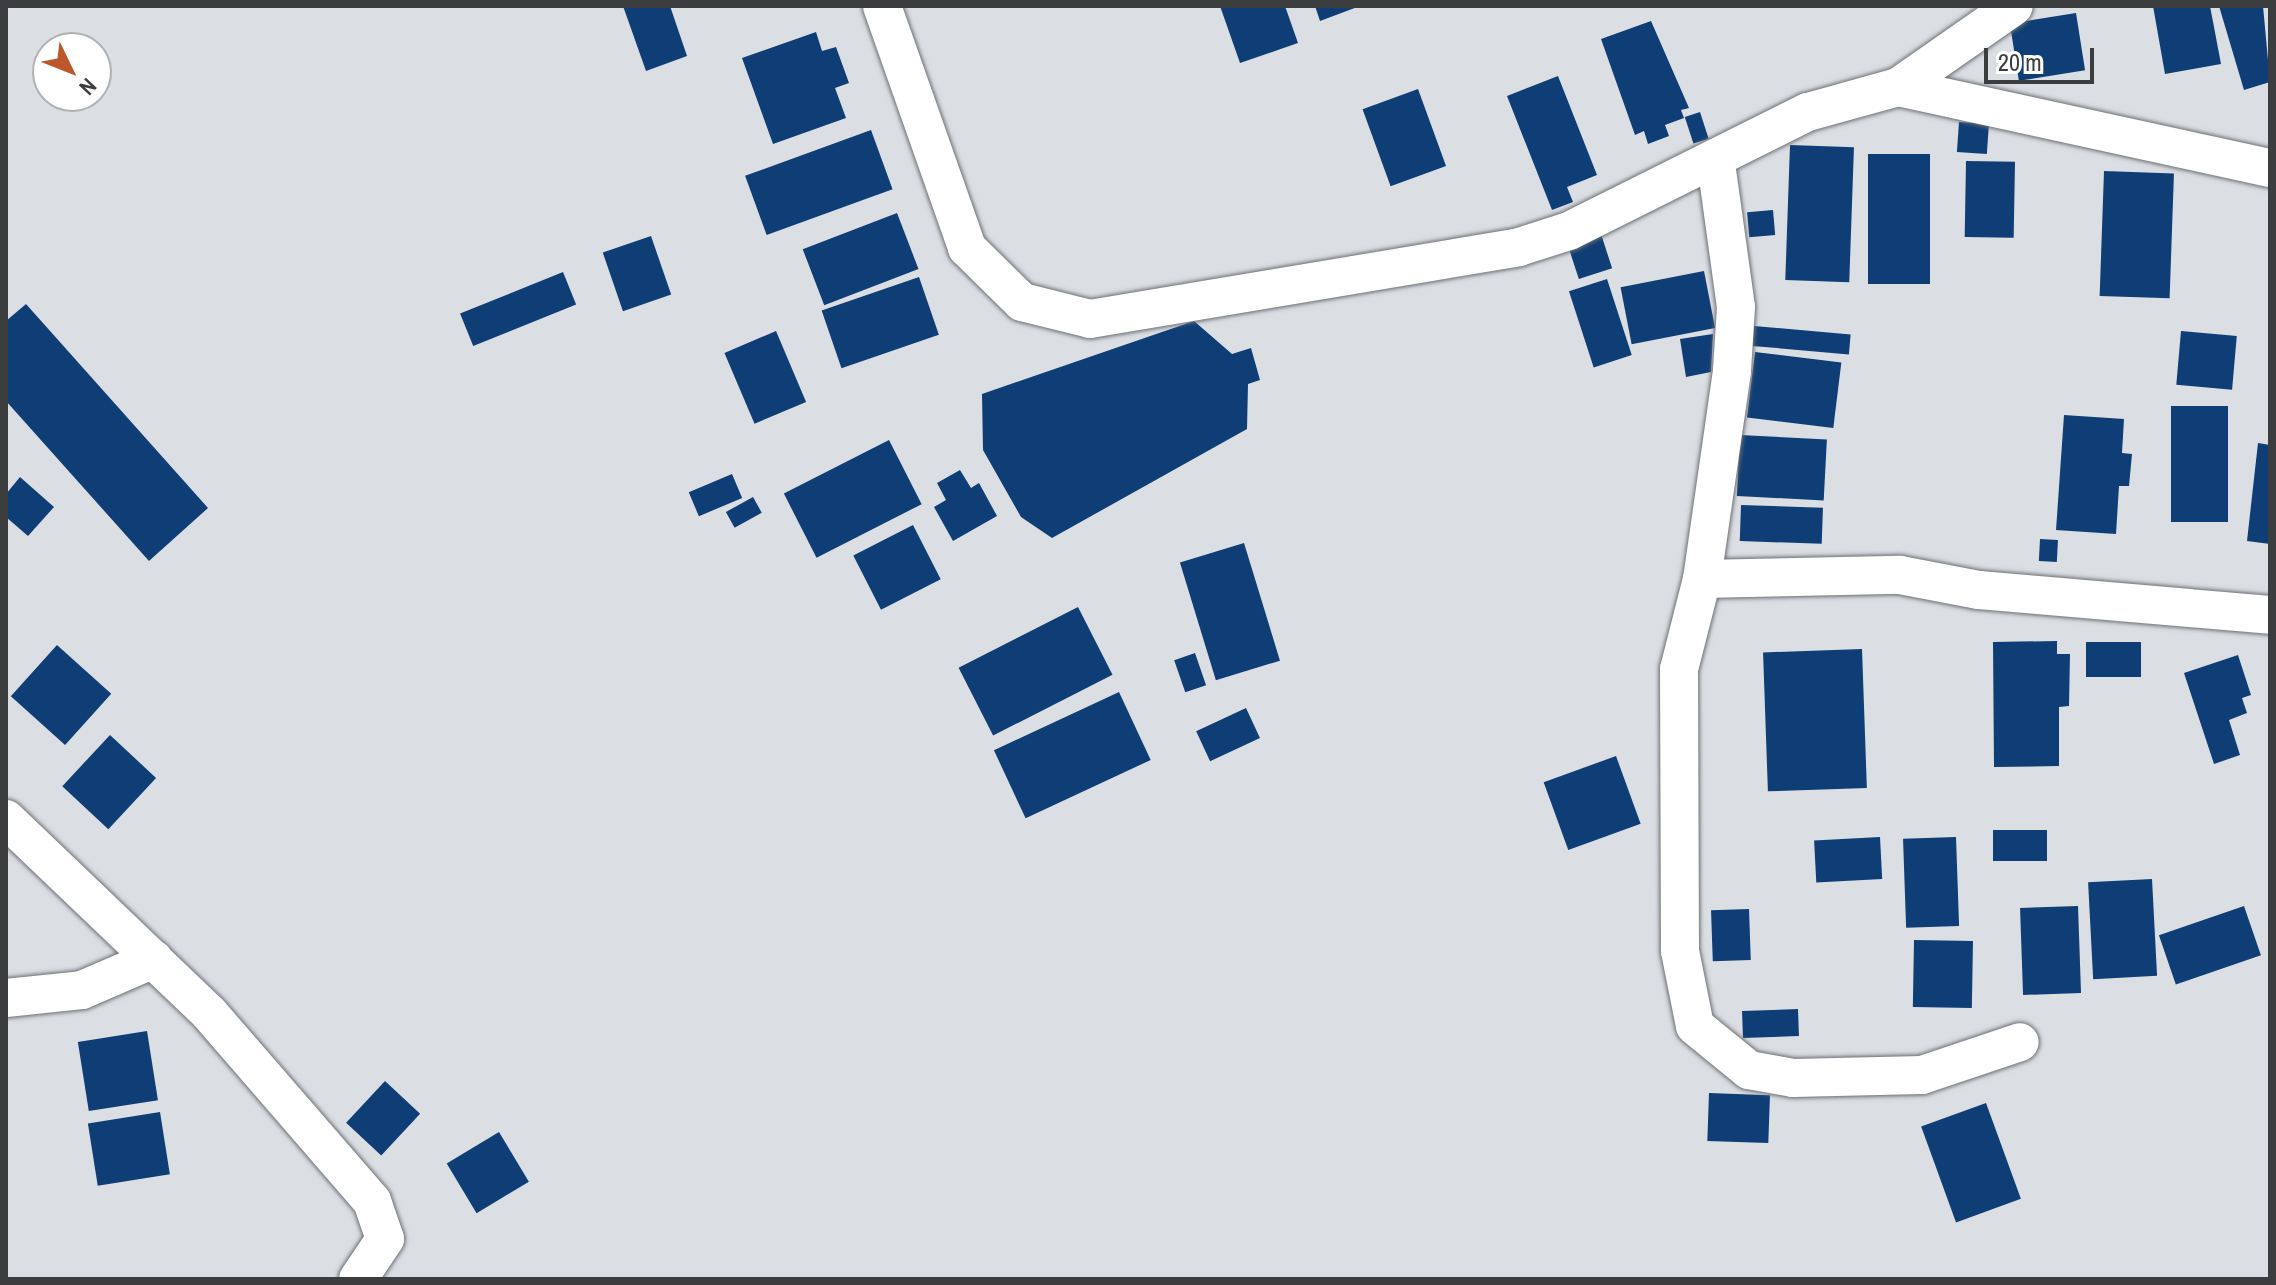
<!DOCTYPE html>
<html>
<head>
<meta charset="utf-8">
<style>
	body { margin:0 }
	#map { position:relative; width:2276px; height:1285px; overflow:hidden; background:#dbdfe4; font-family:"Archivo Narrow",sans-serif }
	div>[style] { position:absolute }
	.building>* { inset:0; background:#0f3d75; transform-origin:0 0 }
	.roads { filter:drop-shadow(0 0 2px #6d7075) drop-shadow(0 0 2px #6d7075) }
	.street>* { height:38px; margin:-19px; padding:0 19px; transform-origin:19px; border-radius:19px; background:#fff }
	span { translate:-50% -50%; white-space:nowrap; text-align:center; line-height:1.15; -webkit-text-stroke:8px #fff; paint-order:stroke }
	.frame { position:absolute; inset:0; border:8px solid #3b3d3f; pointer-events:none }
	.north { position:absolute; left:32px; top:32px; width:80px; height:80px; box-sizing:border-box; background:#fff; border:2px solid #b1b1b2; border-radius:50%; rotate:133deg; font-size:22px; font-weight:700; line-height:32px; text-align:center; color:#3b3d3f }
	.north::after { content:''; display:block; margin:auto; width:28px; height:36px; background:#bc562b; clip-path:polygon(50% 0,100% 100%,50% 72%,0 100%) }
	.scale { position:absolute; left:1984px; top:48px; width:110px; height:36px; box-sizing:border-box; border:4px solid #3b3d3f; border-top:0; padding-left:10px; font-size:24px; line-height:28px; white-space:nowrap; color:#3b3d3f; -webkit-text-stroke:6px #fff; paint-order:stroke }
</style>
</head>
<body>
<div id="map">
	<div class="building">
		<i style="clip-path:polygon(623px 6px,670px 6px,687px 56px,646px 71px)"></i>
		<i style="clip-path:polygon(1220px 6px,1285px 6px,1298px 43px,1240px 63px)"></i>
		<i style="clip-path:polygon(1315px 6px,1360px 6px,1320px 21px)"></i>
		<i style="clip-path:polygon(2153px 6px,2210px 6px,2221px 64px,2165px 74px)"></i>
		<i style="clip-path:polygon(2219px 6px,2263px 6px,2270px 82px,2244px 90px)"></i>
		<i style="left:2076px;top:13px;width:58px;height:67px;rotate:81deg"></i>
		<i style="clip-path:polygon(1651px 21px,1689px 108px,1681px 110px,1684px 118px,1665px 125px,1669px 136px,1648px 144px,1644px 131px,1635px 135px,1601px 39px)"></i>
		<i style="clip-path:polygon(816px 32px,822px 51px,836px 47px,849px 83px,835px 88px,846px 118px,773px 144px,742px 58px)"></i>
		<i style="clip-path:polygon(1558px 76px,1597px 175px,1567px 187px,1573px 202px,1552px 210px,1507px 96px)"></i>
		<i style="left:1418px;top:89px;width:82px;height:59px;rotate:70deg"></i>
		<i style="left:1700px;top:112px;width:28px;height:16px;rotate:72deg"></i>
		<i style="left:1959px;top:122px;width:30px;height:30px;rotate:4deg"></i>
		<i style="left:871px;top:130px;width:63px;height:134px;rotate:70deg"></i>
		<i style="left:1790px;top:145px;width:64px;height:135px;rotate:2deg"></i>
		<i style="left:1930px;top:154px;width:130px;height:62px;rotate:90deg"></i>
		<i style="left:1966px;top:161px;width:49px;height:76px;rotate:1deg"></i>
		<i style="left:2104px;top:171px;width:70px;height:125px;rotate:2deg"></i>
		<i style="left:1773px;top:210px;width:25px;height:26px;rotate:85deg"></i>
		<i style="left:897px;top:213px;width:60px;height:101px;rotate:69deg"></i>
		<i style="left:1601px;top:234px;width:36px;height:35px;rotate:72deg"></i>
		<i style="left:651px;top:236px;width:62px;height:51px;rotate:71deg"></i>
		<i style="left:1704px;top:271px;width:58px;height:85px;rotate:79deg"></i>
		<i style="left:563px;top:272px;width:35px;height:111px;rotate:68deg"></i>
		<i style="left:919px;top:277px;width:61px;height:103px;rotate:71deg"></i>
		<i style="left:1607px;top:279px;width:80px;height:40px;rotate:72deg"></i>
		<i style="clip-path:polygon(26px 304px,208px 508px,149px 561px,6px 401px,6px 321px)"></i>
		<i style="clip-path:polygon(1194px 321px,1232px 354px,1251px 348px,1260px 380px,1248px 384px,1247px 429px,1052px 538px,1021px 517px,983px 450px,982px 394px)"></i>
		<i style="left:1754px;top:326px;width:97px;height:20px;rotate:5deg"></i>
		<i style="left:776px;top:331px;width:77px;height:56px;rotate:67deg"></i>
		<i style="left:2181px;top:331px;width:56px;height:54px;rotate:5deg"></i>
		<i style="clip-path:polygon(1713px 334px,1711px 372px,1686px 377px,1680px 339px)"></i>
		<i style="left:1755px;top:352px;width:87px;height:66px;rotate:7deg"></i>
		<i style="left:2171px;top:406px;width:57px;height:116px"></i>
		<i style="clip-path:polygon(2064px 415px,2124px 419px,2122px 453px,2132px 454px,2129px 486px,2119px 486px,2116px 534px,2056px 530px)"></i>
		<i style="left:1740px;top:435px;width:87px;height:61px;rotate:3deg"></i>
		<i style="left:889px;top:440px;width:72px;height:118px;rotate:63deg"></i>
		<i style="clip-path:polygon(2258px 443px,2270px 445px,2270px 544px,2247px 541px)"></i>
		<i style="clip-path:polygon(960px 470px,971px 488px,979px 483px,997px 516px,953px 541px,934px 507px,946px 500px,937px 483px)"></i>
		<i style="left:732px;top:474px;width:26px;height:47px;rotate:67deg"></i>
		<i style="clip-path:polygon(20px 477px,54px 507px,28px 536px,6px 517px,6px 494px)"></i>
		<i style="left:753px;top:497px;width:18px;height:31px;rotate:61deg"></i>
		<i style="left:1741px;top:505px;width:82px;height:36px;rotate:2deg"></i>
		<i style="left:913px;top:525px;width:61px;height:67px;rotate:63deg"></i>
		<i style="left:2040px;top:539px;width:18px;height:22px;rotate:3deg"></i>
		<i style="left:1244px;top:543px;width:123px;height:67px;rotate:73deg"></i>
		<i style="left:1078px;top:607px;width:76px;height:134px;rotate:63deg"></i>
		<i style="clip-path:polygon(2057px 641px,2057px 654px,2070px 654px,2069px 706px,2059px 707px,2059px 766px,1994px 767px,1993px 642px)"></i>
		<i style="left:2086px;top:642px;width:55px;height:35px"></i>
		<i style="left:57px;top:645px;width:73px;height:69px;rotate:42deg"></i>
		<i style="left:1862px;top:649px;width:139px;height:99px;rotate:88deg"></i>
		<i style="left:1195px;top:653px;width:34px;height:22px;rotate:71deg"></i>
		<i style="clip-path:polygon(2238px 655px,2251px 695px,2242px 698px,2247px 713px,2229px 720px,2240px 755px,2214px 764px,2184px 673px)"></i>
		<i style="left:1119px;top:692px;width:75px;height:138px;rotate:65deg"></i>
		<i style="left:1246px;top:708px;width:33px;height:55px;rotate:65deg"></i>
		<i style="left:110px;top:735px;width:63px;height:70px;rotate:43deg"></i>
		<i style="left:1616px;top:756px;width:72px;height:77px;rotate:70deg"></i>
		<i style="left:1993px;top:830px;width:54px;height:31px"></i>
		<i style="left:1880px;top:837px;width:42px;height:66px;rotate:87deg"></i>
		<i style="left:1956px;top:837px;width:89px;height:53px;rotate:88deg"></i>
		<i style="left:2152px;top:879px;width:97px;height:64px;rotate:87deg"></i>
		<i style="left:2078px;top:906px;width:87px;height:58px;rotate:88deg"></i>
		<i style="left:2244px;top:906px;width:52px;height:90px;rotate:71deg"></i>
		<i style="left:1749px;top:909px;width:51px;height:38px;rotate:88deg"></i>
		<i style="left:1973px;top:941px;width:67px;height:59px;rotate:91deg"></i>
		<i style="left:1798px;top:1009px;width:27px;height:56px;rotate:88deg"></i>
		<i style="left:147px;top:1031px;width:70px;height:70px;rotate:81deg"></i>
		<i style="left:385px;top:1081px;width:48px;height:57px;rotate:43deg"></i>
		<i style="left:1709px;top:1093px;width:61px;height:48px;rotate:2deg"></i>
		<i style="left:1986px;top:1103px;width:102px;height:69px;rotate:70deg"></i>
		<i style="left:160px;top:1112px;width:63px;height:73px;rotate:81deg"></i>
		<i style="left:499px;top:1132px;width:58px;height:61px;rotate:59deg"></i>
	</div>
	<div class="roads">
		<div class="street">
			<i style="left:882px;top:6px;width:256px;rotate:70.6deg"></i>
			<i style="left:967px;top:248px;width:77px;rotate:44.5deg"></i>
			<i style="left:1022px;top:302px;width:70px;rotate:14deg"></i>
			<i style="left:1090px;top:319px;width:435px;rotate:-9.5deg"></i>
			<i style="left:1519px;top:247px;width:52px;rotate:-17.7deg"></i>
			<i style="left:1569px;top:231px;width:267px;rotate:-26.5deg"></i>
			<i style="left:1808px;top:112px;width:93px;rotate:-15.5deg"></i>
			<i style="left:1898px;top:87px;width:141px;rotate:-34.9deg"></i>
			<i style="left:1898px;top:87px;width:381px;rotate:12.3deg"></i>
			<i style="left:1716px;top:163px;width:145px;rotate:82.1deg"></i>
			<i style="left:1736px;top:307px;width:64px;rotate:93.6deg"></i>
			<i style="left:1732px;top:371px;width:210px;rotate:98.2deg"></i>
			<i style="left:1702px;top:579px;width:93px;rotate:104.3deg"></i>
			<i style="left:1679px;top:669px;width:282px;rotate:89.8deg"></i>
			<i style="left:1680px;top:951px;width:76px;rotate:78.7deg"></i>
			<i style="left:1695px;top:1026px;width:70px;rotate:39.2deg"></i>
			<i style="left:1749px;top:1070px;width:45px;rotate:10.3deg"></i>
			<i style="left:1793px;top:1078px;width:129px;rotate:-1.3deg"></i>
			<i style="left:1922px;top:1075px;width:103px;rotate:-18.6deg"></i>
			<i style="left:1702px;top:579px;width:198px;rotate:-1.2deg"></i>
			<i style="left:1900px;top:575px;width:80px;rotate:10.8deg"></i>
			<i style="left:1979px;top:590px;width:292px;rotate:4.9deg"></i>
			<i style="left:6px;top:819px;width:281px;rotate:43.7deg"></i>
			<i style="left:209px;top:1013px;width:249px;rotate:49.1deg"></i>
			<i style="left:372px;top:1201px;width:40px;rotate:71.1deg"></i>
			<i style="left:385px;top:1239px;width:48px;rotate:124deg"></i>
			<i style="left:6px;top:998px;width:76px;rotate:-6deg"></i>
			<i style="left:82px;top:990px;width:78px;rotate:-23.3deg"></i>
		</div>
	</div>
	<div class="frame"></div>
	<div class="north">N</div>
	<div class="scale">20 m</div>
</div>
</body>
</html>
